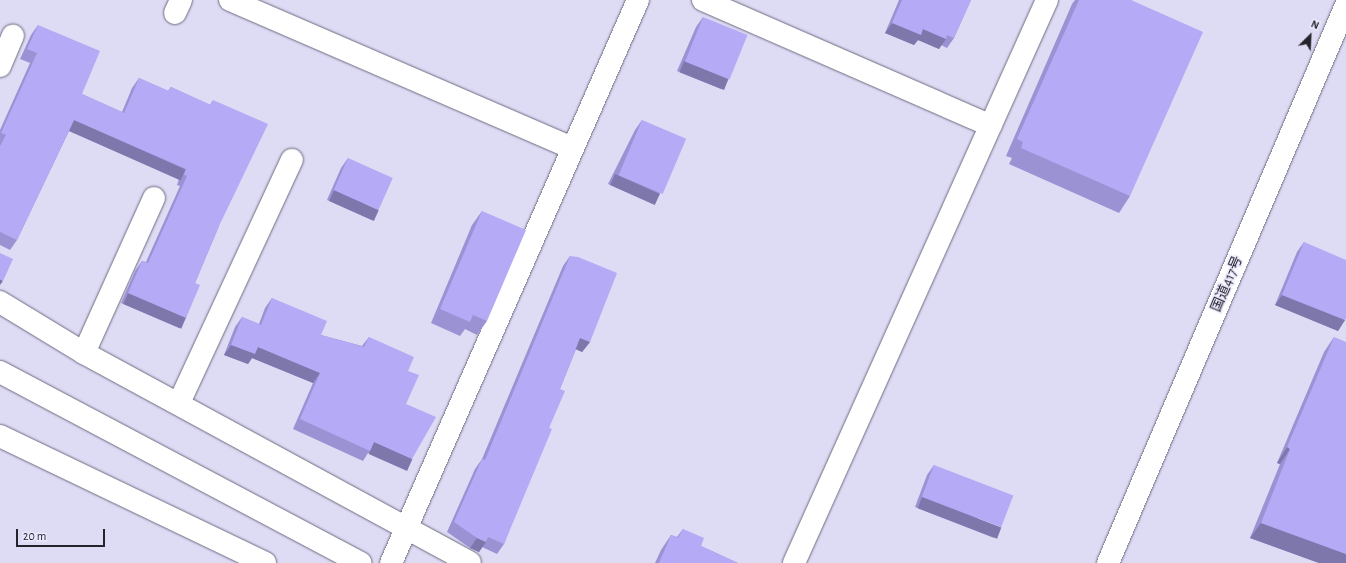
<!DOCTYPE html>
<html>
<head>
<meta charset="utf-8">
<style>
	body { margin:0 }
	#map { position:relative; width:1346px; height:563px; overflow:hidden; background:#dedbf4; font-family:"Alegreya Sans","Noto Sans JP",sans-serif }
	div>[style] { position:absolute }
	.roads { filter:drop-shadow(0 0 1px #6d6b80) drop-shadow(0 0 1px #6d6b80) }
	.street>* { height:22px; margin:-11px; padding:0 11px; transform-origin:11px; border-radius:11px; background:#fff }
	.highway>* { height:22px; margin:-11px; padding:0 11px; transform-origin:11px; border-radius:11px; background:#fff }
	.wall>* { inset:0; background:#9b92d4 }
	.shaded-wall>* { inset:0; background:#7e77ac; transform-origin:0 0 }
	.building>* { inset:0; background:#b4aaf6; transform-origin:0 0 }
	span { translate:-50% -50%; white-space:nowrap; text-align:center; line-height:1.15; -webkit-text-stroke:3px #ebe9fd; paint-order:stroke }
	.street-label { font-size:14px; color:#25242d }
	.north { position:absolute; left:1290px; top:16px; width:40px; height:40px; -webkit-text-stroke:3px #ebe9fd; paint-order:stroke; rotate:24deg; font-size:11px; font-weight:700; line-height:16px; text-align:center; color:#25242d }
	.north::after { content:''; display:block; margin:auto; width:14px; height:18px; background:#25242d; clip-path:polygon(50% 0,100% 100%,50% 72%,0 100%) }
	.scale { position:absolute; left:16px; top:529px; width:89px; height:18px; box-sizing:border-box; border:2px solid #25242d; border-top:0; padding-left:5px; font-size:12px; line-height:14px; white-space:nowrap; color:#25242d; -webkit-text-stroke:3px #ebe9fd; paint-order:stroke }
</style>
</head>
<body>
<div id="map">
	<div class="roads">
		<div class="street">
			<i style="left:230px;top:0;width:373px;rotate:23.4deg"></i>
			<i style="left:703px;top:0;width:314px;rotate:23.6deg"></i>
			<i style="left:175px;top:13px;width:14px;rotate:-65deg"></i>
			<i style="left:0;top:66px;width:33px;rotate:-67deg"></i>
			<i style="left:0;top:302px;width:98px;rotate:31.3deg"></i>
			<i style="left:84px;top:353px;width:439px;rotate:28.5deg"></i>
			<i style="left:84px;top:353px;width:170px;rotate:-65.7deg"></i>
			<i style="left:0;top:372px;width:408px;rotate:27.9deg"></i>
			<i style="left:179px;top:403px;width:268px;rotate:-65.1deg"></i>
			<i style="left:0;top:436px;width:294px;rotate:25.6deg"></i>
			<i style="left:391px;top:563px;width:615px;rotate:-66.31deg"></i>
			<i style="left:794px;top:563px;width:617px;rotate:-65.8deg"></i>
		</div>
		<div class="highway">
			<i style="left:1108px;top:563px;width:607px;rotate:-66.9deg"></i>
		</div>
	</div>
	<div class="wall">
		<i style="clip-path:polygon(899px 0,971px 0,954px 38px,947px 48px,941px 45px,939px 49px,918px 40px,914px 45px,885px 33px)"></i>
		<i style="clip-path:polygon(1075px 0,1131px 0,1130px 196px,1119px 213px,1009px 164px,1012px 158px,1006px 156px,1072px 4px)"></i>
		<i style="clip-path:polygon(703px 17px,728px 79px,721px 89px,677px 71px,696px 27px)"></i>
		<i style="clip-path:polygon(38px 25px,82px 94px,122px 112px,132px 88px,139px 78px,168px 91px,171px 87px,210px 105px,213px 100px,219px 226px,195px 283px,186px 318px,179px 328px,121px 303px,135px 271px,142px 261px,146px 262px,180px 186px,177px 185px,179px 179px,69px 131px,17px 240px,10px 250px,0 245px,0 130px,30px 63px,20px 59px,31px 35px)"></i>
		<i style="clip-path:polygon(642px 120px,660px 194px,653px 204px,608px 184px,635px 130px)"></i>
		<i style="clip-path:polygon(348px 158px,372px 220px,327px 200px,341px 168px)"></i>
		<i style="clip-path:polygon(482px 211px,487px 321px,477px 335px,465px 329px,460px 336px,431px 323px,472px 225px)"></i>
		<i style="clip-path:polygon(1304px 242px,1345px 320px,1338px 331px,1275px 305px,1297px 252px)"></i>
		<i style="clip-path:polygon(570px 256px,590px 342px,582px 352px,576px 349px,560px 389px,549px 428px,504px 544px,497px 554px,482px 547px,479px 552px,470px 548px,447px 532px,475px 469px,482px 459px,563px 266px)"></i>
		<i style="clip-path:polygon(272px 298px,321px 335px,362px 346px,369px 337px,408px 371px,406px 404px,412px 459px,405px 469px,368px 453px,363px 461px,293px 429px,313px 383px,252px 358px,248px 364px,224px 355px,235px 327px,242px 317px,259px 324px,265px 308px)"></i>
		<i style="clip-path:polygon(1334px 337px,1346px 563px,1319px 563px,1250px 538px,1280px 464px,1277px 463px,1324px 352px)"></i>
		<i style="clip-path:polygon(934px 465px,994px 538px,915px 507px,927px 475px)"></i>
		<i style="clip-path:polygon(683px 529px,701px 546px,738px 563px,655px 563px,661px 550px,671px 535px,677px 537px)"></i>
	</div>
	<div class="shaded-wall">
		<i style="clip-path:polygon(892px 23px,923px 29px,946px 39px,939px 49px,918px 40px,914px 45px,885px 33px)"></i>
		<i style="left:684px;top:61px;width:48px;height:12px;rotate:22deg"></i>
		<i style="left:74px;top:120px;width:122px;height:12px;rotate:24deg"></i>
		<i style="left:615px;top:174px;width:49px;height:12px;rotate:24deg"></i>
		<i style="left:334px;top:190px;width:49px;height:12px;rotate:24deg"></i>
		<i style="clip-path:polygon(0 279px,3px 281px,0 285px)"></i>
		<i style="left:128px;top:293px;width:63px;height:12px;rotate:23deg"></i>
		<i style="clip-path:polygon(1282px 295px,1345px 320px,1338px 331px,1275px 305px)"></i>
		<i style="clip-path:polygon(580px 338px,590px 342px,582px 352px,573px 348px)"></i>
		<i style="clip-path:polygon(231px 345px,258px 347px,320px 373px,313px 383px,252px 358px,248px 364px,224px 355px)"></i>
		<i style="left:374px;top:442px;width:42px;height:13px;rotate:24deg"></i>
		<i style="clip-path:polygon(1287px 447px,1290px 449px,1280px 464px,1277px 463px)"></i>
		<i style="left:922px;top:497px;width:85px;height:12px;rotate:21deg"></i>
		<i style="clip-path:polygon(1261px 523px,1346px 554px,1346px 563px,1319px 563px,1250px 538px)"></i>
		<i style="clip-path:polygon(477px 538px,486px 542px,479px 552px,470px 548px)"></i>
	</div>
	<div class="building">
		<i style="clip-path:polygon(902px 0,971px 0,954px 38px,947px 35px,946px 39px,923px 29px,921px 35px,892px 23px)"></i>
		<i style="clip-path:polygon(1079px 0,1131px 0,1203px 32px,1130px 196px,1021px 148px,1023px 142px,1017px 139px)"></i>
		<i style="left:703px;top:17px;width:48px;height:48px;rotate:22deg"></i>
		<i style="clip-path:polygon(38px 25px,100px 51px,82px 94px,124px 113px,139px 78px,169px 91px,171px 87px,211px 105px,213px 100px,268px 124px,219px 226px,195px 283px,200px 285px,186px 318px,128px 293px,142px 261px,148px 263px,187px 176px,184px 175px,186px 169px,74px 120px,17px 240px,0 232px,0 146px,6px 135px,1px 133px,37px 53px,27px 49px)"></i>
		<i style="left:642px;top:120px;width:48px;height:60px;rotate:23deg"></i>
		<i style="left:348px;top:158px;width:49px;height:35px;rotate:24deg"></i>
		<i style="clip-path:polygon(482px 211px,526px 230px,487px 321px,473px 315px,470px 322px,440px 309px)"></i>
		<i style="clip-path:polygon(1304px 242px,1346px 260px,1346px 318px,1345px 320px,1282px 295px)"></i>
		<i style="clip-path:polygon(0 253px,13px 259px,3px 281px,0 279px)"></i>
		<i style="clip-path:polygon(570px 256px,578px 257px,617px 273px,590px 342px,580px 338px,560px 389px,565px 391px,549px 428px,552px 429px,504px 544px,488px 537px,486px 542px,477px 538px,454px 522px,482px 459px,485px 460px)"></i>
		<i style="clip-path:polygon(272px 298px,327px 321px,321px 335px,364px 347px,369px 337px,414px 357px,408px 371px,419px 375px,406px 404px,436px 417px,412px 459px,374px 442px,370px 451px,300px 419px,320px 373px,258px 347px,255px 354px,231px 345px,242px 317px,261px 325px)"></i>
		<i style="clip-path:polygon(1334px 337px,1346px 342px,1346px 554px,1261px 523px,1290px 449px,1287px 447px)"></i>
		<i style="left:934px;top:465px;width:85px;height:34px;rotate:21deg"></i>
		<i style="clip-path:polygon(683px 529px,704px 538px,701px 546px,738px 563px,659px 563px,671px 535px,678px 538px)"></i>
	</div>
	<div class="street-label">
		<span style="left:1227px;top:284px;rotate:-67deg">国道417号</span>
	</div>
	<div class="north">N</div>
	<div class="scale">20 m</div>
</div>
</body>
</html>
